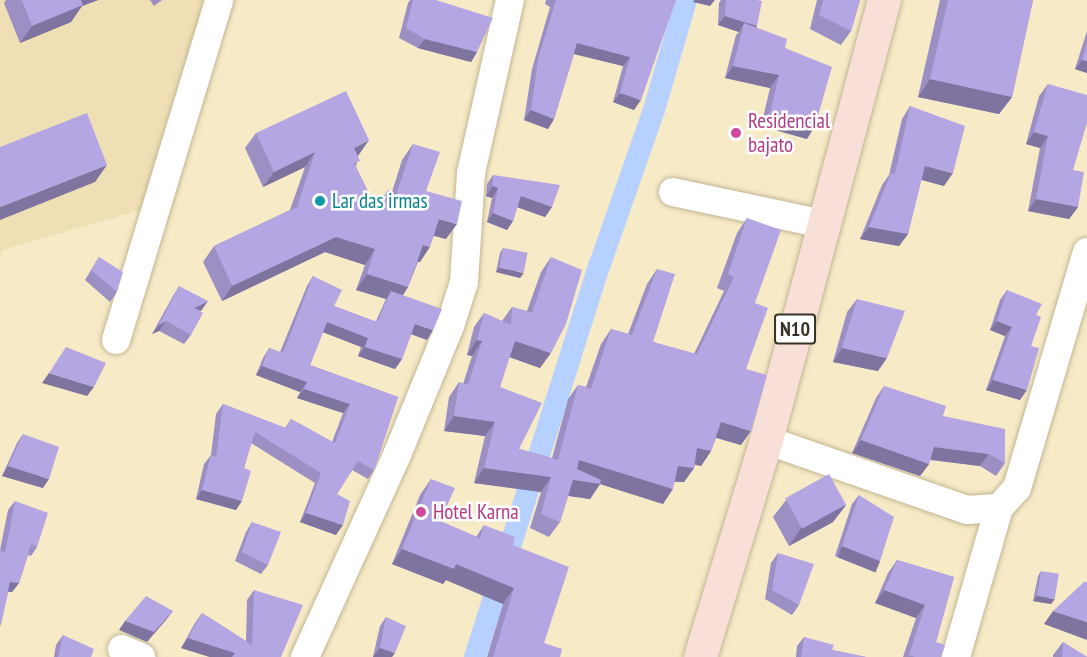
<!DOCTYPE html>
<html>
<head>
<meta charset="utf-8">
<style>
	body { margin:0 }
	#map { position:relative; width:1087px; height:657px; overflow:hidden; background:#f7eac7; font-family:"PT Sans Narrow",sans-serif }
	div>[style] { position:absolute }
	.built>* { inset:0; background:#eedfb4 }
	.canal>* { height:22px; margin:-11px; padding:0 11px; transform-origin:11px; border-radius:11px; background:#b6d1ff }
	.roads { filter:drop-shadow(0 0 2px #c2b694) drop-shadow(0 0 2px #c2b694) }
	.minor>* { height:28px; margin:-14px; padding:0 14px; transform-origin:14px; border-radius:14px; background:#fff }
	.major>* { height:33px; margin:-16.5px; padding:0 16.5px; transform-origin:16.5px; border-radius:16.5px; background:#f8e0d9 }
	.wall>* { inset:0; background:#9b8fc3 }
	.shaded-wall>* { inset:0; background:#7e749f; transform-origin:0 0 }
	.building>* { inset:0; background:#b4a6e3; transform-origin:0 0 }
	.dots>* { width:16px; height:16px; translate:-50% -50%; box-sizing:border-box; border:3px solid #fff; border-radius:50% }
	span { translate:-50% -50%; white-space:nowrap; text-align:center; line-height:1.15; -webkit-text-stroke:5px #fff; paint-order:stroke }
	.shield-label span { padding:2px 4px; background:#fff; border:2px solid; border-radius:4px; -webkit-text-stroke-width:0 }
	.shield-label { font-size:20px; color:#373225; font-weight:700 }
	.hotel-label { font-size:21px; color:#b23c85 }
	.left { translate:0 -50%; text-align:left }
	.culture-label { font-size:21px; color:#0d838f }
</style>
</head>
<body>
<div id="map">
	<div class="built">
		<i style="clip-path:polygon(0 0,204px 0,144px 209px,2px 250px,0 260px)"></i>
	</div>
	<div class="canal">
		<i style="left:475px;top:657px;width:412px;rotate:-72.4deg"></i>
		<i style="left:600px;top:264px;width:163px;rotate:-70.7deg"></i>
		<i style="left:654px;top:110px;width:115px;rotate:-73.8deg"></i>
	</div>
	<div class="roads">
		<div class="minor">
			<i style="left:673px;top:192px;width:153px;rotate:12deg"></i>
			<i style="left:116px;top:340px;width:355px;rotate:-73.1deg"></i>
			<i style="left:766px;top:440px;width:213px;rotate:19.2deg"></i>
			<i style="left:967px;top:510px;width:32px;rotate:-4deg"></i>
			<i style="left:999px;top:508px;width:27px;rotate:-48deg"></i>
			<i style="left:1017px;top:488px;width:246px;rotate:-73.5deg"></i>
			<i style="left:122px;top:649px;width:21px;rotate:23deg"></i>
			<i style="left:305px;top:657px;width:222px;rotate:-65.5deg"></i>
			<i style="left:397px;top:455px;width:139px;rotate:-67.7deg"></i>
			<i style="left:450px;top:326px;width:46px;rotate:-72.3deg"></i>
			<i style="left:464px;top:282px;width:109px;rotate:-86.3deg"></i>
			<i style="left:471px;top:173px;width:177px;rotate:-77.3deg"></i>
			<i style="left:956px;top:657px;width:155px;rotate:-73.9deg"></i>
		</div>
		<div class="major">
			<i style="left:700px;top:657px;width:227px;rotate:-73.1deg"></i>
			<i style="left:766px;top:440px;width:456px;rotate:-75deg"></i>
		</div>
	</div>
	<div class="wall">
		<i style="clip-path:polygon(6px 0,98px 0,82px 6px,71px 22px,20px 43px,4px 3px)"></i>
		<i style="clip-path:polygon(150px 0,162px 0,154px 6px)"></i>
		<i style="clip-path:polygon(410px 0,436px 0,477px 52px,471px 62px,418px 48px,399px 38px,408px 3px)"></i>
		<i style="clip-path:polygon(546px 0,676px 0,634px 110px,613px 102px,623px 66px,574px 54px,554px 119px,548px 129px,524px 120px,532px 69px,550px 7px,545px 4px)"></i>
		<i style="clip-path:polygon(721px 0,757px 0,756px 27px,785px 48px,807px 139px,761px 126px,770px 88px,725px 78px,736px 35px,739px 32px,718px 25px,719px 3px)"></i>
		<i style="clip-path:polygon(817px 0,860px 0,851px 31px,841px 45px,810px 29px)"></i>
		<i style="clip-path:polygon(940px 0,1033px 0,1012px 97px,999px 114px,918px 97px)"></i>
		<i style="clip-path:polygon(1087px 31px,1087px 73px,1075px 69px)"></i>
		<i style="clip-path:polygon(1048px 84px,1073px 170px,1078px 207px,1069px 219px,1028px 211px,1040px 148px,1026px 144px,1039px 96px)"></i>
		<i style="clip-path:polygon(910px 106px,944px 186px,921px 180px,908px 234px,899px 246px,860px 239px,882px 185px,889px 175px,902px 119px)"></i>
		<i style="clip-path:polygon(256px 133px,358px 156px,356px 167px,376px 208px,388px 190px,392px 192px,402px 160px,413px 144px,426px 191px,446px 239px,434px 236px,420px 262px,418px 262px,408px 287px,403px 295px,427px 340px,411px 334px,402px 359px,395px 369px,358px 356px,361px 347px,323px 332px,310px 365px,398px 397px,374px 470px,368px 479px,352px 470px,337px 494px,336px 535px,300px 522px,315px 483px,251px 443px,244px 468px,236px 510px,196px 499px,204px 464px,211px 455px,216px 414px,223px 404px,285px 428px,291px 419px,332px 442px,343px 413px,297px 398px,300px 392px,256px 375px,263px 358px,269px 348px,280px 352px,307px 286px,313px 276px,334px 306px,374px 321px,376px 321px,386px 299px,356px 290px,365px 265px,325px 252px,222px 301px,203px 262px,214px 246px,290px 210px,305px 167px,263px 187px,245px 148px)"></i>
		<i style="clip-path:polygon(493px 175px,552px 207px,545px 217px,517px 207px,513px 221px,507px 230px,487px 222px,492px 198px,486px 196px,487px 184px)"></i>
		<i style="clip-path:polygon(747px 218px,755px 303px,746px 369px,741px 445px,716px 438px,711px 451px,701px 466px,695px 464px,694px 468px,684px 482px,674px 482px,663px 504px,600px 484px,590px 499px,568px 496px,560px 522px,549px 537px,530px 528px,541px 492px,474px 483px,485px 436px,444px 431px,449px 397px,459px 382px,463px 384px,472px 356px,467px 355px,474px 327px,484px 313px,502px 321px,512px 307px,527px 311px,541px 272px,551px 257px,540px 368px,509px 357px,500px 387px,519px 449px,552px 458px,568px 399px,578px 385px,586px 387px,601px 344px,611px 329px,628px 334px,647px 284px,657px 269px,653px 342px,694px 354px,724px 291px,717px 288px,737px 233px)"></i>
		<i style="clip-path:polygon(503px 248px,520px 278px,496px 272px,500px 253px)"></i>
		<i style="clip-path:polygon(99px 257px,117px 292px,110px 302px,85px 280px)"></i>
		<i style="clip-path:polygon(179px 286px,200px 311px,191px 335px,184px 344px,159px 331px,152px 334px,173px 296px)"></i>
		<i style="clip-path:polygon(1007px 290px,1036px 315px,1031px 346px,1020px 400px,986px 390px,1005px 336px,990px 330px,1000px 300px)"></i>
		<i style="clip-path:polygon(857px 299px,878px 371px,833px 362px,847px 312px)"></i>
		<i style="clip-path:polygon(884px 386px,943px 416px,1005px 463px,996px 476px,980px 466px,930px 460px,929px 464px,920px 476px,852px 453px,876px 398px)"></i>
		<i style="clip-path:polygon(23px 434px,43px 488px,2px 476px,17px 443px)"></i>
		<i style="clip-path:polygon(431px 479px,440px 521px,476px 537px,484px 525px,513px 545px,544px 643px,560px 657px,487px 657px,503px 604px,446px 580px,443px 584px,392px 564px,420px 495px)"></i>
		<i style="clip-path:polygon(859px 495px,880px 561px,873px 571px,835px 556px,852px 504px)"></i>
		<i style="clip-path:polygon(786px 500px,846px 505px,833px 522px,789px 546px,773px 517px)"></i>
		<i style="clip-path:polygon(15px 501px,37px 547px,31px 556px,28px 555px,19px 583px,12px 592px,8px 592px,1px 624px,0 626px,0 550px,8px 510px)"></i>
		<i style="clip-path:polygon(252px 522px,268px 565px,261px 574px,235px 561px,246px 532px)"></i>
		<i style="clip-path:polygon(778px 553px,799px 605px,792px 615px,765px 599px,771px 563px)"></i>
		<i style="clip-path:polygon(897px 560px,954px 577px,936px 642px,941px 657px,903px 657px,916px 618px,875px 603px,888px 573px)"></i>
		<i style="clip-path:polygon(1041px 571px,1051px 604px,1033px 601px,1038px 576px)"></i>
		<i style="clip-path:polygon(254px 590px,281px 657px,210px 657px,181px 648px,195px 623px,202px 613px,246px 641px,247px 600px)"></i>
		<i style="clip-path:polygon(386px 617px,392px 657px,373px 657px,380px 626px)"></i>
		<i style="clip-path:polygon(63px 635px,91px 657px,54px 657px,56px 645px)"></i>
		<i style="clip-path:polygon(804px 637px,832px 650px,866px 657px,796px 657px,797px 646px)"></i>
		<i style="clip-path:polygon(1063px 642px,1087px 657px,1053px 657px,1053px 655px)"></i>
	</div>
	<div class="shaded-wall">
		<i style="clip-path:polygon(76px 0,98px 0,82px 6px,71px 22px,20px 43px,32px 26px)"></i>
		<i style="clip-path:polygon(694px 0,715px 0,710px 6px,693px 2px)"></i>
		<i style="clip-path:polygon(725px 16px,757px 26px,751px 35px,744px 23px,739px 32px,718px 25px)"></i>
		<i style="clip-path:polygon(425px 39px,477px 52px,471px 62px,418px 48px)"></i>
		<i style="clip-path:polygon(577px 43px,630px 57px,623px 66px,570px 53px)"></i>
		<i style="clip-path:polygon(1082px 60px,1087px 61px,1087px 73px,1075px 69px)"></i>
		<i style="clip-path:polygon(733px 66px,779px 75px,770px 88px,725px 78px)"></i>
		<i style="clip-path:polygon(930px 79px,1012px 97px,999px 114px,918px 97px)"></i>
		<i style="clip-path:polygon(620px 93px,641px 100px,634px 110px,613px 102px)"></i>
		<i style="clip-path:polygon(531px 110px,554px 119px,548px 129px,524px 120px)"></i>
		<i style="clip-path:polygon(770px 114px,815px 126px,807px 139px,761px 126px)"></i>
		<i style="clip-path:polygon(1034px 132px,1048px 136px,1040px 148px,1026px 144px)"></i>
		<i style="clip-path:polygon(369px 140px,358px 156px,343px 163px,354px 148px)"></i>
		<i style="clip-path:polygon(315px 152px,305px 167px,263px 187px,274px 172px)"></i>
		<i style="clip-path:polygon(107px 165px,95px 182px,0 220px,0 207px)"></i>
		<i style="clip-path:polygon(925px 166px,953px 173px,944px 186px,916px 178px)"></i>
		<i style="clip-path:polygon(493px 186px,498px 188px,492px 198px,486px 196px)"></i>
		<i style="clip-path:polygon(521px 196px,552px 207px,545px 217px,514px 206px)"></i>
		<i style="clip-path:polygon(1036px 199px,1078px 207px,1069px 219px,1028px 211px)"></i>
		<i style="clip-path:polygon(493px 213px,513px 221px,507px 230px,487px 222px)"></i>
		<i style="clip-path:polygon(439px 219px,457px 224px,446px 239px,428px 234px)"></i>
		<i style="clip-path:polygon(869px 227px,908px 234px,899px 246px,860px 239px)"></i>
		<i style="clip-path:polygon(336px 237px,375px 249px,365px 265px,325px 252px,222px 301px,232px 286px)"></i>
		<i style="clip-path:polygon(423px 245px,430px 247px,420px 262px,413px 260px)"></i>
		<i style="clip-path:polygon(499px 268px,524px 273px,520px 278px,496px 272px)"></i>
		<i style="clip-path:polygon(367px 274px,408px 287px,398px 303px,391px 291px,386px 299px,356px 290px)"></i>
		<i style="clip-path:polygon(208px 301px,201px 311px,194px 308px)"></i>
		<i style="clip-path:polygon(166px 321px,159px 331px,152px 334px,159px 325px)"></i>
		<i style="clip-path:polygon(997px 321px,1012px 327px,1005px 336px,990px 330px)"></i>
		<i style="left:327px;top:322px;width:44px;height:11px;rotate:21deg"></i>
		<i style="clip-path:polygon(415px 324px,433px 330px,427px 340px,408px 333px)"></i>
		<i style="clip-path:polygon(477px 340px,482px 341px,472px 356px,467px 355px)"></i>
		<i style="clip-path:polygon(515px 341px,551px 353px,540px 368px,504px 355px)"></i>
		<i style="clip-path:polygon(365px 347px,402px 359px,395px 369px,358px 356px)"></i>
		<i style="clip-path:polygon(842px 348px,887px 358px,878px 371px,833px 362px)"></i>
		<i style="clip-path:polygon(262px 366px,307px 382px,300px 392px,256px 375px)"></i>
		<i style="clip-path:polygon(49px 373px,94px 387px,87px 396px,42px 383px)"></i>
		<i style="clip-path:polygon(993px 380px,1027px 390px,1020px 400px,986px 390px)"></i>
		<i style="clip-path:polygon(304px 389px,350px 404px,343px 413px,297px 398px)"></i>
		<i style="clip-path:polygon(454px 416px,495px 422px,485px 436px,444px 431px)"></i>
		<i style="clip-path:polygon(721px 422px,751px 431px,741px 445px,711px 436px)"></i>
		<i style="clip-path:polygon(861px 440px,929px 464px,920px 476px,852px 453px)"></i>
		<i style="clip-path:polygon(934px 447px,989px 454px,980px 466px,925px 459px)"></i>
		<i style="clip-path:polygon(697px 448px,711px 451px,701px 466px,687px 463px)"></i>
		<i style="clip-path:polygon(579px 460px,673px 489px,663px 504px,600px 484px,590px 499px,563px 495px,569px 475px)"></i>
		<i style="clip-path:polygon(8px 466px,49px 479px,43px 488px,2px 476px)"></i>
		<i style="clip-path:polygon(678px 466px,694px 468px,684px 482px,668px 481px)"></i>
		<i style="clip-path:polygon(484px 468px,551px 477px,541px 492px,474px 483px)"></i>
		<i style="clip-path:polygon(202px 490px,242px 501px,236px 510px,196px 499px)"></i>
		<i style="clip-path:polygon(846px 505px,833px 522px,789px 546px,801px 528px)"></i>
		<i style="clip-path:polygon(306px 513px,343px 525px,336px 535px,300px 522px)"></i>
		<i style="left:842px;top:546px;width:41px;height:12px;rotate:22deg"></i>
		<i style="clip-path:polygon(402px 549px,456px 564px,514px 588px,503px 604px,446px 580px,443px 584px,392px 564px)"></i>
		<i style="clip-path:polygon(10px 582px,19px 583px,12px 592px,4px 591px)"></i>
		<i style="clip-path:polygon(884px 590px,925px 605px,916px 618px,875px 603px)"></i>
		<i style="clip-path:polygon(1037px 596px,1055px 599px,1051px 604px,1033px 601px)"></i>
		<i style="clip-path:polygon(173px 611px,166px 620px,147px 642px,119px 630px,125px 621px)"></i>
		<i style="clip-path:polygon(1053px 611px,1087px 622px,1087px 640px,1044px 624px)"></i>
		<i style="clip-path:polygon(188px 638px,235px 653px,232px 657px,210px 657px,181px 648px)"></i>
		<i style="clip-path:polygon(380px 648px,395px 653px,392px 657px,373px 657px)"></i>
	</div>
	<div class="building">
		<i style="clip-path:polygon(22px 0,81px 0,83px 5px,32px 26px)"></i>
		<i style="clip-path:polygon(413px 0,436px 0,493px 18px,477px 52px,425px 39px,406px 28px)"></i>
		<i style="clip-path:polygon(556px 0,676px 0,641px 100px,620px 93px,630px 57px,577px 43px,554px 119px,531px 110px,538px 59px)"></i>
		<i style="clip-path:polygon(726px 0,757px 0,762px 1px,757px 26px,725px 16px)"></i>
		<i style="clip-path:polygon(823px 0,860px 0,851px 31px,819px 15px)"></i>
		<i style="clip-path:polygon(948px 0,1033px 0,1012px 97px,930px 79px)"></i>
		<i style="clip-path:polygon(744px 23px,787px 39px,785px 48px,832px 67px,815px 126px,770px 114px,779px 75px,733px 66px)"></i>
		<i style="clip-path:polygon(1087px 43px,1087px 61px,1082px 60px)"></i>
		<i style="clip-path:polygon(1048px 84px,1087px 95px,1087px 123px,1073px 170px,1084px 172px,1078px 207px,1036px 199px,1048px 136px,1034px 132px)"></i>
		<i style="clip-path:polygon(346px 91px,369px 140px,354px 148px,360px 161px,354px 163px,377px 210px,388px 190px,396px 195px,413px 144px,440px 152px,426px 191px,462px 201px,457px 224px,439px 219px,430px 247px,423px 245px,408px 287px,367px 274px,375px 249px,336px 237px,232px 286px,214px 246px,297px 207px,315px 152px,274px 172px,256px 133px)"></i>
		<i style="clip-path:polygon(910px 106px,965px 126px,953px 173px,925px 166px,908px 234px,869px 227px,891px 173px,895px 174px)"></i>
		<i style="clip-path:polygon(87px 113px,107px 165px,0 207px,0 147px)"></i>
		<i style="clip-path:polygon(493px 175px,560px 185px,552px 207px,521px 196px,513px 221px,493px 213px,498px 188px,493px 186px)"></i>
		<i style="clip-path:polygon(747px 218px,781px 230px,755px 303px,768px 308px,746px 369px,767px 375px,751px 431px,721px 422px,711px 451px,697px 448px,694px 468px,678px 466px,673px 489px,579px 460px,577px 469px,601px 480px,600px 484px,573px 480px,560px 522px,541px 514px,551px 477px,484px 468px,495px 422px,454px 416px,459px 382px,468px 385px,482px 341px,477px 340px,484px 313px,511px 325px,512px 307px,532px 313px,551px 257px,582px 270px,566px 324px,551px 353px,515px 341px,500px 387px,542px 403px,519px 449px,558px 460px,578px 385px,591px 389px,611px 329px,632px 335px,657px 269px,675px 274px,653px 342px,697px 354px,734px 277px,728px 274px)"></i>
		<i style="left:503px;top:248px;width:25px;height:20px;rotate:11deg"></i>
		<i style="clip-path:polygon(99px 257px,123px 272px,117px 292px,91px 270px)"></i>
		<i style="clip-path:polygon(313px 276px,342px 290px,334px 306px,374px 321px,378px 320px,391px 291px,442px 309px,433px 330px,415px 324px,402px 359px,365px 347px,368px 338px,327px 322px,310px 365px,398px 397px,374px 470px,358px 461px,337px 494px,350px 501px,343px 525px,306px 513px,321px 473px,255px 432px,244px 468px,251px 471px,242px 501px,202px 490px,211px 455px,216px 457px,223px 404px,286px 428px,291px 419px,335px 443px,350px 404px,304px 389px,307px 382px,262px 366px,269px 348px,283px 353px)"></i>
		<i style="clip-path:polygon(179px 286px,208px 301px,194px 308px,203px 313px,191px 335px,166px 321px,159px 325px)"></i>
		<i style="clip-path:polygon(1007px 290px,1042px 304px,1036px 315px,1041px 317px,1031px 346px,1039px 348px,1027px 390px,993px 380px,1012px 327px,997px 321px)"></i>
		<i style="clip-path:polygon(857px 299px,905px 311px,887px 358px,842px 348px)"></i>
		<i style="clip-path:polygon(66px 347px,106px 363px,94px 387px,49px 373px)"></i>
		<i style="clip-path:polygon(884px 386px,946px 406px,943px 416px,1005px 429px,1005px 463px,989px 454px,934px 447px,929px 464px,861px 440px)"></i>
		<i style="clip-path:polygon(23px 434px,59px 447px,49px 479px,8px 466px)"></i>
		<i style="left:829px;top:474px;width:35px;height:50px;rotate:61deg"></i>
		<i style="clip-path:polygon(431px 479px,455px 488px,440px 521px,480px 538px,484px 525px,515px 537px,513px 545px,569px 567px,544px 643px,562px 649px,560px 657px,493px 657px,514px 588px,456px 564px,454px 569px,402px 549px)"></i>
		<i style="clip-path:polygon(859px 495px,894px 517px,880px 561px,842px 546px)"></i>
		<i style="clip-path:polygon(15px 501px,48px 513px,37px 547px,31px 544px,19px 583px,10px 582px,1px 624px,0 624px,0 550px,5px 553px)"></i>
		<i style="clip-path:polygon(252px 522px,281px 532px,268px 565px,242px 552px)"></i>
		<i style="clip-path:polygon(778px 553px,814px 564px,799px 605px,772px 590px)"></i>
		<i style="clip-path:polygon(897px 560px,954px 577px,936px 642px,945px 645px,941px 657px,915px 657px,909px 655px,925px 605px,884px 590px)"></i>
		<i style="left:1041px;top:571px;width:18px;height:25px;rotate:9deg"></i>
		<i style="clip-path:polygon(1084px 582px,1087px 582px,1087px 622px,1053px 611px)"></i>
		<i style="clip-path:polygon(254px 590px,303px 605px,281px 657px,232px 657px,235px 653px,188px 638px,202px 613px,252px 645px)"></i>
		<i style="clip-path:polygon(146px 596px,173px 611px,154px 632px,125px 621px)"></i>
		<i style="clip-path:polygon(386px 617px,406px 626px,395px 653px,380px 648px)"></i>
		<i style="clip-path:polygon(63px 635px,94px 649px,91px 657px,58px 657px)"></i>
		<i style="clip-path:polygon(804px 637px,834px 645px,832px 650px,866px 657px,801px 657px)"></i>
		<i style="clip-path:polygon(1063px 642px,1087px 657px,1062px 657px)"></i>
	</div>
	<div class="dots">
		<i style="left:736px;top:133px;background:#d1479c"></i>
		<i style="left:320px;top:201px;background:#0f9aa8"></i>
		<i style="left:421px;top:512px;background:#d1479c"></i>
	</div>
	<div class="shield-label">
		<span style="left:795px;top:329px">N10</span>
	</div>
	<div class="hotel-label">
		<span class="left" style="left:748px;top:133px">Residencial<br>bajato</span>
		<span class="left" style="left:433px;top:512px">Hotel Karna</span>
	</div>
	<div class="culture-label">
		<span class="left" style="left:332px;top:201px">Lar das irmas</span>
	</div>
</div>
</body>
</html>
